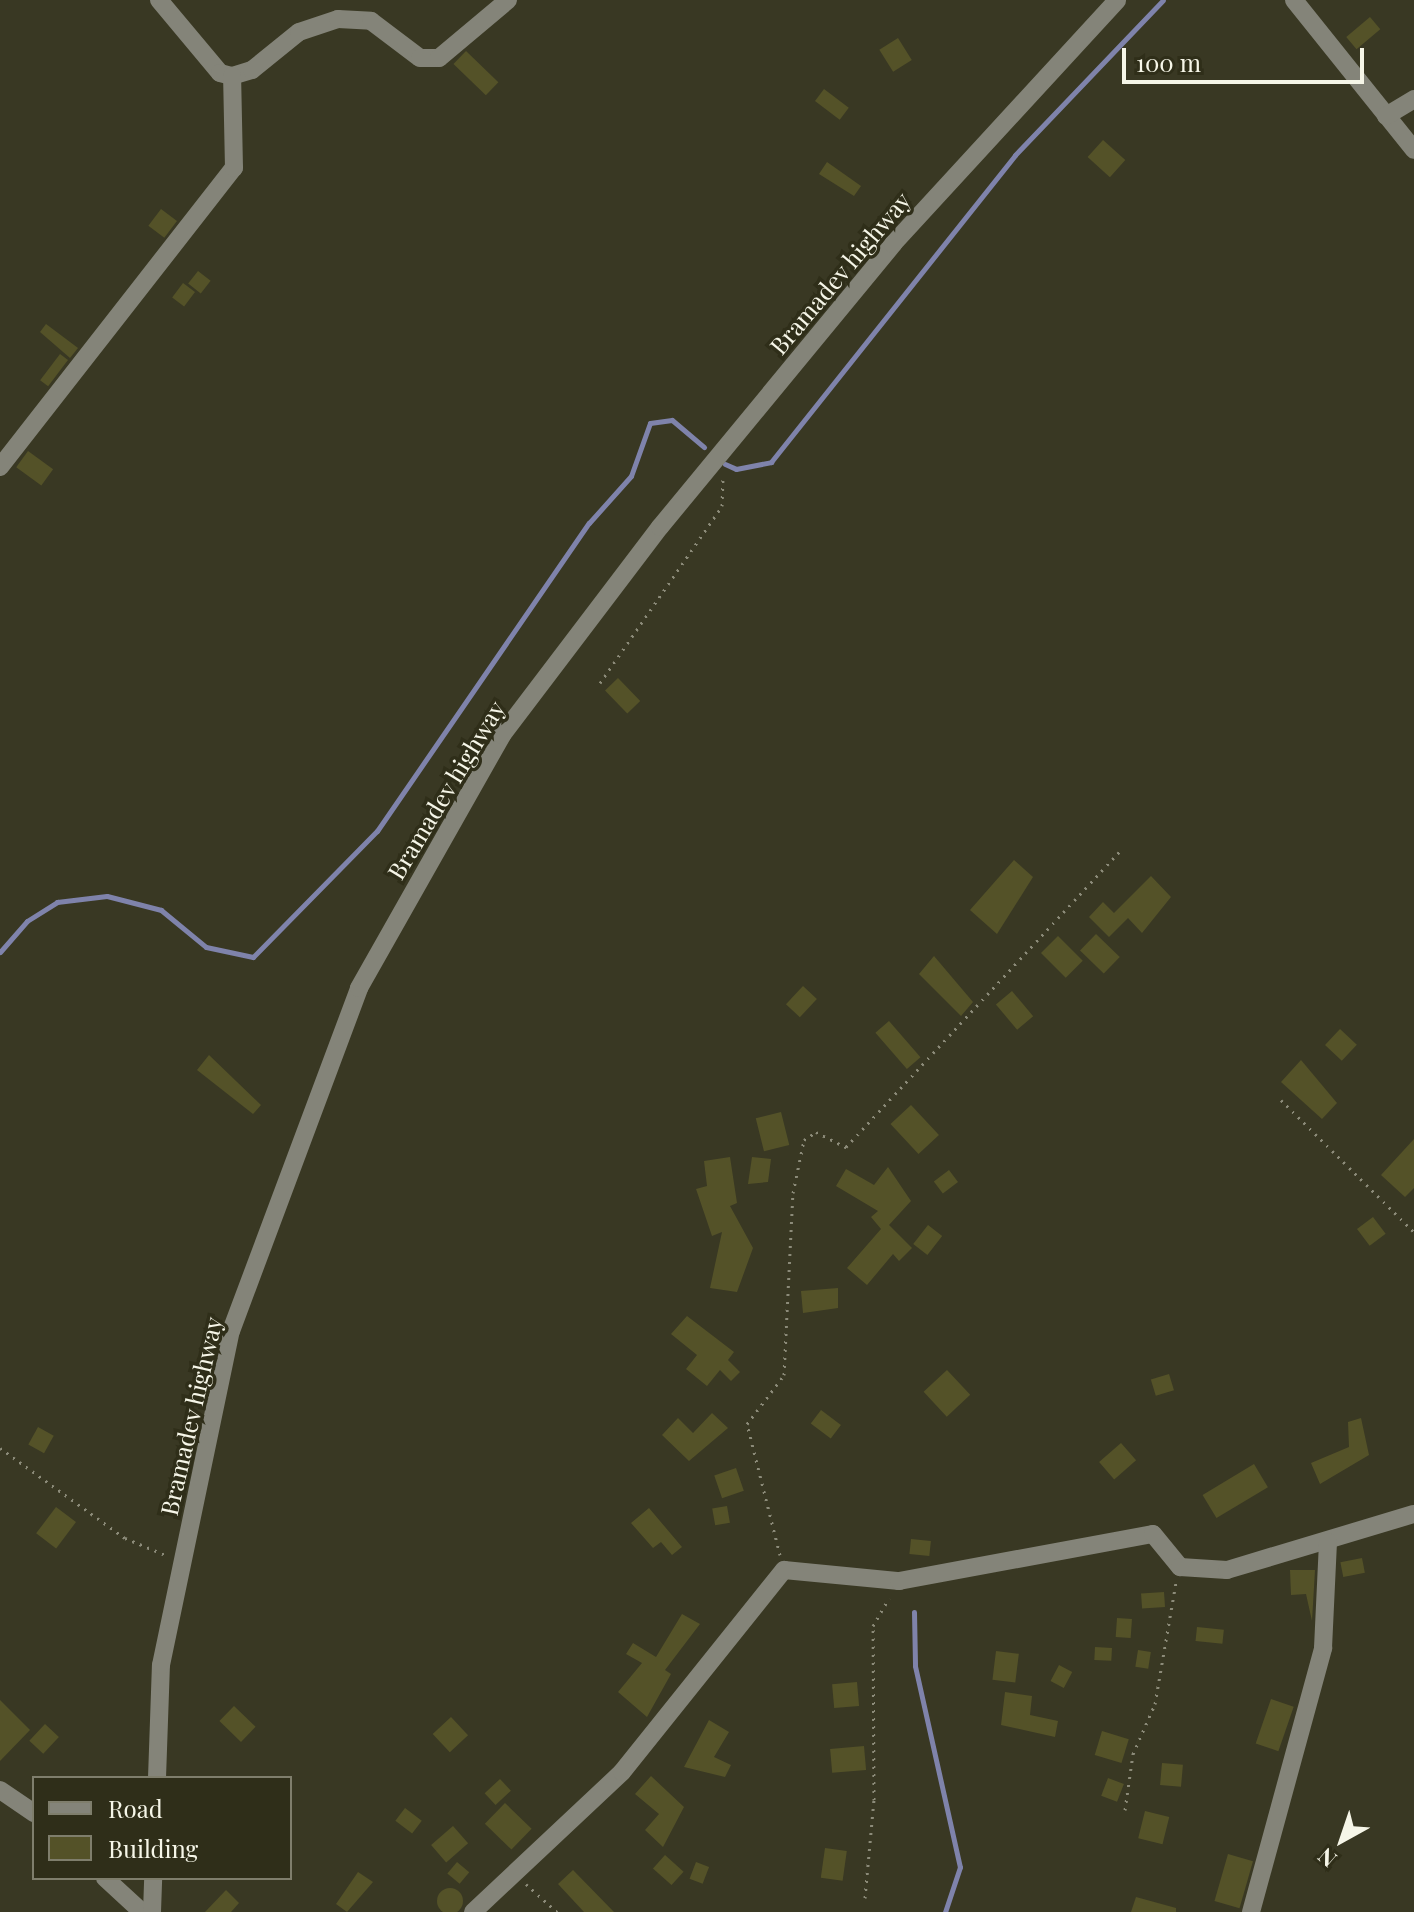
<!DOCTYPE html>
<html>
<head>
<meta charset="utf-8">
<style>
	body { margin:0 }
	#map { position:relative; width:1414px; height:1912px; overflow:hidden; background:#393823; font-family:"Playfair Display",serif }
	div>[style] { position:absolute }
	.stream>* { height:5px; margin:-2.5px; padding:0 2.5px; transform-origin:2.5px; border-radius:2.5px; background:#7f83ab }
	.building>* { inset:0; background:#545228; transform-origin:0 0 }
	.round { border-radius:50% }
	.path>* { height:3px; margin-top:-1.5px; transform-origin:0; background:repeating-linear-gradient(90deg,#8c8b79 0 2px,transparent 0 8px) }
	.minor>* { height:18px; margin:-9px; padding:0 9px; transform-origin:9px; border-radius:9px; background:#848479 }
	span { translate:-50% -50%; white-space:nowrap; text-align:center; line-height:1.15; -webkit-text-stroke:7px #2f2e19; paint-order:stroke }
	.street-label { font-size:24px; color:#f6f6e8 }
	.legend { position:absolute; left:32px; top:1776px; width:260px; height:104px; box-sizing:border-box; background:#2f2e19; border:2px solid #7f7e6c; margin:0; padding:10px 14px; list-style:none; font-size:24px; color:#f6f6e8 }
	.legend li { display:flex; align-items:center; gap:16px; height:40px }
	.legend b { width:40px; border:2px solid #7f7e6c }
	.north { position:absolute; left:1302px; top:1800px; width:80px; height:80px; -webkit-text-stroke:6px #2f2e19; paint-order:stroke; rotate:220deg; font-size:22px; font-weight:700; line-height:32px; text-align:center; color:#f6f6e8 }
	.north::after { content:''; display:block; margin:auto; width:28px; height:36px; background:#f6f6e8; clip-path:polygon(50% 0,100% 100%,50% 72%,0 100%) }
	.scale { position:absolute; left:1122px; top:48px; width:242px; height:36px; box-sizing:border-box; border:4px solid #f6f6e8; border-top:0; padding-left:10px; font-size:24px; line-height:28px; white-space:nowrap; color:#f6f6e8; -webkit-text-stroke:6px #2f2e19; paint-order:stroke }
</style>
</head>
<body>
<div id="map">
	<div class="stream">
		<i style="left:725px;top:464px;width:12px;rotate:24deg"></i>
		<i style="left:736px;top:469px;width:36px;rotate:-11deg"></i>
		<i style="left:771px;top:462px;width:392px;rotate:-51.5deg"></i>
		<i style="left:1015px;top:155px;width:214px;rotate:-46.3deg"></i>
		<i style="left:0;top:952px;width:41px;rotate:-48.9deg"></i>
		<i style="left:27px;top:921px;width:36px;rotate:-32deg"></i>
		<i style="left:57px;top:902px;width:50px;rotate:-6.8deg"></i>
		<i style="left:107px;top:896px;width:56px;rotate:14.5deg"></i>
		<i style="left:161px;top:910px;width:58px;rotate:39.4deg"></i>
		<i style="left:206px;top:947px;width:48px;rotate:12deg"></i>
		<i style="left:253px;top:957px;width:177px;rotate:-45.5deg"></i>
		<i style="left:377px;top:831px;width:374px;rotate:-55.5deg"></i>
		<i style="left:589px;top:523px;width:63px;rotate:-48.2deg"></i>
		<i style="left:631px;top:476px;width:56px;rotate:-70.3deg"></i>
		<i style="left:650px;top:423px;width:22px;rotate:-8deg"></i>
		<i style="left:672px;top:420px;width:42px;rotate:40.2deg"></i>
		<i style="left:914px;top:1612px;width:54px;rotate:88.9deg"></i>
		<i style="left:915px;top:1666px;width:206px;rotate:77.4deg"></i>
		<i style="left:960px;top:1867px;width:47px;rotate:108.4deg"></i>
	</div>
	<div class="building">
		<i style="left:1370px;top:17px;width:16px;height:31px;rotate:50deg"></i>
		<i style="left:898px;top:38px;width:26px;height:22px;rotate:58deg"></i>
		<i style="left:466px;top:51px;width:45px;height:18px;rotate:44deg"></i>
		<i style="left:824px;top:89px;width:31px;height:15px;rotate:37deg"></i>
		<i style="left:1103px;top:140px;width:30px;height:23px;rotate:42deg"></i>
		<i style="clip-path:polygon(827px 162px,861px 186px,854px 196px,819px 174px)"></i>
		<i style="left:161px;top:209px;width:20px;height:21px;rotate:37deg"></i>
		<i style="left:198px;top:271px;width:16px;height:16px;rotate:38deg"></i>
		<i style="left:183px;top:283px;width:15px;height:18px;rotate:37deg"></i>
		<i style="clip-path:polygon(46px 324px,78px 348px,70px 358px,40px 332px)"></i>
		<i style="left:60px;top:354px;width:10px;height:33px;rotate:37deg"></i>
		<i style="left:28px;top:451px;width:31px;height:20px;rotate:36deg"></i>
		<i style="left:618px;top:678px;width:32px;height:18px;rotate:46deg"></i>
		<i style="clip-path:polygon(1014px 860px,1033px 877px,997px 934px,970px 910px)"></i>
		<i style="clip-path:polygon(1151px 876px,1171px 897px,1142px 933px,1128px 918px,1109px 937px,1089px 917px,1103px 902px,1114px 913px)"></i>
		<i style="left:1096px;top:934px;width:33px;height:23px;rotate:44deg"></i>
		<i style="left:1058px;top:936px;width:35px;height:24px;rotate:45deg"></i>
		<i style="clip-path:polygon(934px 956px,973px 1002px,961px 1016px,919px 974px)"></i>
		<i style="left:803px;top:986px;width:19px;height:25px;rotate:43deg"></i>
		<i style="left:1012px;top:991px;width:33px;height:21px;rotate:50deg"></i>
		<i style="left:889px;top:1021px;width:48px;height:18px;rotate:49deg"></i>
		<i style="left:1340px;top:1029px;width:23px;height:22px;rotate:43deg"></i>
		<i style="clip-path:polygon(209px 1055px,261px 1105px,253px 1114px,197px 1070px)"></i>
		<i style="clip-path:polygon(1301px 1060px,1337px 1103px,1322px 1119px,1281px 1082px)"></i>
		<i style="left:911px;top:1105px;width:41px;height:28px;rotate:47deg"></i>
		<i style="left:781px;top:1112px;width:34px;height:26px;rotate:76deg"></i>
		<i style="clip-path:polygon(1414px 1139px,1414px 1188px,1405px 1197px,1381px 1175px)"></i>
		<i style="clip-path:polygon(730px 1157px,737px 1203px,730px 1206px,753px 1248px,737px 1292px,710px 1288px,722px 1232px,712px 1236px,696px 1189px,707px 1186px,704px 1161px)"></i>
		<i style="clip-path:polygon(752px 1157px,771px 1159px,768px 1182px,748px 1184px)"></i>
		<i style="clip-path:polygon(888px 1167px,911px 1201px,889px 1225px,912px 1248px,899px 1261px,893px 1254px,867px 1285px,847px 1268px,881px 1229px,871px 1217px,878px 1211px,836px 1186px,846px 1169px,874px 1185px)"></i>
		<i style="left:949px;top:1170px;width:15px;height:19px;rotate:53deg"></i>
		<i style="left:1373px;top:1217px;width:21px;height:20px;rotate:53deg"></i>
		<i style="left:928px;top:1225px;width:18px;height:24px;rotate:38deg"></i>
		<i style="clip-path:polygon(838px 1288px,838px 1308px,803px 1313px,801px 1291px)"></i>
		<i style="clip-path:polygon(687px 1316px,734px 1352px,728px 1360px,740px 1372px,731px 1381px,720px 1370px,707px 1386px,686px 1369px,697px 1355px,671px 1334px)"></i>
		<i style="left:947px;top:1370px;width:34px;height:32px;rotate:47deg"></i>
		<i style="left:1169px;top:1374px;width:17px;height:19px;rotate:73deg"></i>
		<i style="left:821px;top:1410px;width:25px;height:17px;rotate:37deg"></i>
		<i style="clip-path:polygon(712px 1413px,728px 1428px,689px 1461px,662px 1435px,678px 1418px,693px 1433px)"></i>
		<i style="clip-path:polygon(1361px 1418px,1369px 1455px,1320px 1484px,1311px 1463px,1349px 1447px,1348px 1422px)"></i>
		<i style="left:38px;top:1427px;width:18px;height:20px;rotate:29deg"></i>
		<i style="left:1121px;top:1443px;width:23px;height:29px;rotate:49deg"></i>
		<i style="left:1254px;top:1464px;width:27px;height:60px;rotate:59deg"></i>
		<i style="left:736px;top:1468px;width:24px;height:23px;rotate:71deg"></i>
		<i style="left:727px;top:1506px;width:17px;height:15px;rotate:80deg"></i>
		<i style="left:56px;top:1507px;width:25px;height:33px;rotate:37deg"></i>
		<i style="clip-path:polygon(649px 1508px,682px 1547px,672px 1555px,661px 1542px,653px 1548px,631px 1523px)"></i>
		<i style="left:911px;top:1539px;width:20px;height:15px;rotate:6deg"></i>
		<i style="left:1362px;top:1558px;width:15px;height:22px;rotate:79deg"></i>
		<i style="clip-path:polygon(1290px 1570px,1315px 1570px,1312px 1621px,1306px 1594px,1291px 1595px)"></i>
		<i style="left:1164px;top:1592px;width:15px;height:23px;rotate:86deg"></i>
		<i style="clip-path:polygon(682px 1614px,700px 1624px,665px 1670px,671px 1674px,647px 1717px,618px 1692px,642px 1663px,626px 1654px,633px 1643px,656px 1657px)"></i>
		<i style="left:1117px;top:1618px;width:15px;height:19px;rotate:4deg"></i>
		<i style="left:1197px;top:1627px;width:27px;height:14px;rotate:6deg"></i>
		<i style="left:1095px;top:1647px;width:17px;height:13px;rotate:3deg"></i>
		<i style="left:1138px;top:1650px;width:13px;height:17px;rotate:9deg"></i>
		<i style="left:996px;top:1651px;width:23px;height:29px;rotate:7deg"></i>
		<i style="left:1059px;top:1665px;width:15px;height:18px;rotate:28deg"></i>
		<i style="left:857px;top:1682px;width:24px;height:25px;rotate:85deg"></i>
		<i style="clip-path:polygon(1005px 1692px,1032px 1696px,1030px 1715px,1058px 1721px,1055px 1737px,1001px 1725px)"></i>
		<i style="left:1271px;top:1699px;width:24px;height:47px;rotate:19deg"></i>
		<i style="clip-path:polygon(0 1700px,30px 1730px,0 1761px)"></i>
		<i style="left:234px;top:1706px;width:30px;height:21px;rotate:44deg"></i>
		<i style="left:451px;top:1717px;width:25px;height:25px;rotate:47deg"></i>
		<i style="clip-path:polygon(709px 1720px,729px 1732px,714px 1757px,731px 1765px,725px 1777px,684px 1767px)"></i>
		<i style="left:45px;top:1724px;width:19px;height:23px;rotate:43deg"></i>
		<i style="left:1102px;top:1731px;width:28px;height:25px;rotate:17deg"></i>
		<i style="left:864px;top:1746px;width:24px;height:34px;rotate:85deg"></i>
		<i style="left:1162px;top:1763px;width:21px;height:22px;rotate:5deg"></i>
		<i style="clip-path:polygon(651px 1776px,684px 1807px,663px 1847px,645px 1830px,659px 1814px,635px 1794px)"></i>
		<i style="left:1108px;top:1778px;width:17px;height:19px;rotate:21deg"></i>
		<i style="left:500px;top:1779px;width:16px;height:21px;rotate:47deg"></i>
		<i style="left:505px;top:1803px;width:37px;height:29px;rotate:44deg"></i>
		<i style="left:405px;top:1808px;width:21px;height:16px;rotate:37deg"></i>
		<i style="left:1145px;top:1811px;width:25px;height:28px;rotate:14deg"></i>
		<i style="left:453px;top:1826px;width:23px;height:29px;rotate:49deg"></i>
		<i style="left:825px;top:1848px;width:22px;height:30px;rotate:8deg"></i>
		<i style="left:1228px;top:1854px;width:26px;height:49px;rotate:16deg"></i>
		<i style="left:665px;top:1855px;width:25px;height:18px;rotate:42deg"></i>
		<i style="left:457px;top:1862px;width:16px;height:15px;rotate:40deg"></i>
		<i style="left:696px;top:1862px;width:14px;height:18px;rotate:21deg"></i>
		<i style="clip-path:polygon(573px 1870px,614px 1912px,584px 1912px,558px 1884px)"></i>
		<i style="clip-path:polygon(358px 1872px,373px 1882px,347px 1912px,336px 1904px)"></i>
		<i class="round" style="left:437px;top:1888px;width:26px;height:26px"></i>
		<i style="clip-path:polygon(226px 1890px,239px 1903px,231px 1912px,205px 1912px)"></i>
		<i style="clip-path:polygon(1136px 1897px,1176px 1908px,1176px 1912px,1131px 1912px)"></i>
	</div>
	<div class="path">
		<i style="left:600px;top:683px;width:215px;rotate:-55.4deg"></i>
		<i style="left:722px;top:506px;width:27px;rotate:-88deg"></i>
		<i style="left:1281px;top:1100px;width:187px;rotate:44.8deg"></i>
		<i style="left:0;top:1448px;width:154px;rotate:35.8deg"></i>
		<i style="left:125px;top:1538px;width:47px;rotate:22.7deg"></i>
		<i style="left:780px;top:1555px;width:135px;rotate:-104.1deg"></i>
		<i style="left:747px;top:1424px;width:61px;rotate:-52.9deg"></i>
		<i style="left:784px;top:1375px;width:182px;rotate:-87.2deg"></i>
		<i style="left:793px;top:1193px;width:54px;rotate:-78.3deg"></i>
		<i style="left:804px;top:1140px;width:14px;rotate:-34deg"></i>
		<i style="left:816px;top:1132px;width:34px;rotate:27deg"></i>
		<i style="left:846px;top:1147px;width:405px;rotate:-47.2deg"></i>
		<i style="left:1125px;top:1810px;width:57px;rotate:-81.9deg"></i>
		<i style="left:1133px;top:1754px;width:55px;rotate:-66.3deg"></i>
		<i style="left:1155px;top:1704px;width:123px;rotate:-80.2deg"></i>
		<i style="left:526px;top:1884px;width:42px;rotate:42.1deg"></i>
		<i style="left:865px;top:1898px;width:98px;rotate:-84.8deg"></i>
		<i style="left:874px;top:1800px;width:174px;rotate:-90.3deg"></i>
		<i style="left:873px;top:1626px;width:32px;rotate:-60deg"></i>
	</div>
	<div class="minor">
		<i style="left:159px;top:0;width:95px;rotate:50.1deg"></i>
		<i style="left:220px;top:73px;width:12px;rotate:14deg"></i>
		<i style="left:232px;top:76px;width:21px;rotate:-17deg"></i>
		<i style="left:252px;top:70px;width:60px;rotate:-39deg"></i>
		<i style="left:299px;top:32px;width:41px;rotate:-18.4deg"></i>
		<i style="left:338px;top:19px;width:33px;rotate:3deg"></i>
		<i style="left:371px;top:21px;width:61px;rotate:37.1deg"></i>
		<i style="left:420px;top:58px;width:19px"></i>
		<i style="left:439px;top:58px;width:90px;rotate:-40deg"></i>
		<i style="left:1294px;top:0;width:192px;rotate:51.3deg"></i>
		<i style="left:1386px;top:116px;width:33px;rotate:-31deg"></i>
		<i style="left:0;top:467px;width:380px;rotate:-52deg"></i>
		<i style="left:234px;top:168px;width:92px;rotate:-91.2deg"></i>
		<i style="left:157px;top:1778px;width:113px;rotate:-88deg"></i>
		<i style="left:161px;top:1665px;width:341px;rotate:-78.2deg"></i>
		<i style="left:231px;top:1331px;width:366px;rotate:-69.5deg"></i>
		<i style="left:359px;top:988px;width:291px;rotate:-60.5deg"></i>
		<i style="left:502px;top:735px;width:261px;rotate:-52.8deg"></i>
		<i style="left:660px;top:527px;width:367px;rotate:-50.5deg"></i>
		<i style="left:893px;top:244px;width:331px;rotate:-47.4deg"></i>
		<i style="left:0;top:1790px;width:41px;rotate:34.1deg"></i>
		<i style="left:105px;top:1878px;width:50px;rotate:42.6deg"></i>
		<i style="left:152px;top:1912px;width:34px;rotate:-88deg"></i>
		<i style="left:473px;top:1912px;width:204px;rotate:-43.2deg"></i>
		<i style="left:622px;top:1772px;width:259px;rotate:-51.3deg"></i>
		<i style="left:784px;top:1570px;width:116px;rotate:5.5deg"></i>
		<i style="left:899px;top:1581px;width:258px;rotate:-10.5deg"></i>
		<i style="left:1153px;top:1534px;width:43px;rotate:50.7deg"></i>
		<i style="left:1180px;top:1567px;width:47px;rotate:3.7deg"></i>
		<i style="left:1227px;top:1570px;width:195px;rotate:-16.7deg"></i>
		<i style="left:1251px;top:1912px;width:274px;rotate:-74.7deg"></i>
		<i style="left:1323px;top:1648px;width:106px;rotate:-87.3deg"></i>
	</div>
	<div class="street-label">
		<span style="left:840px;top:273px;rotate:-50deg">Bramadev highway</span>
		<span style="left:446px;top:790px;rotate:-59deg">Bramadev highway</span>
		<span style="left:191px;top:1416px;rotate:-77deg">Bramadev highway</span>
	</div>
	<ul class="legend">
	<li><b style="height:10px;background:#848479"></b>Road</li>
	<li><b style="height:22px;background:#545228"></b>Building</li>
	</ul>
	<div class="north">N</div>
	<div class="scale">100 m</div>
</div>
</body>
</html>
